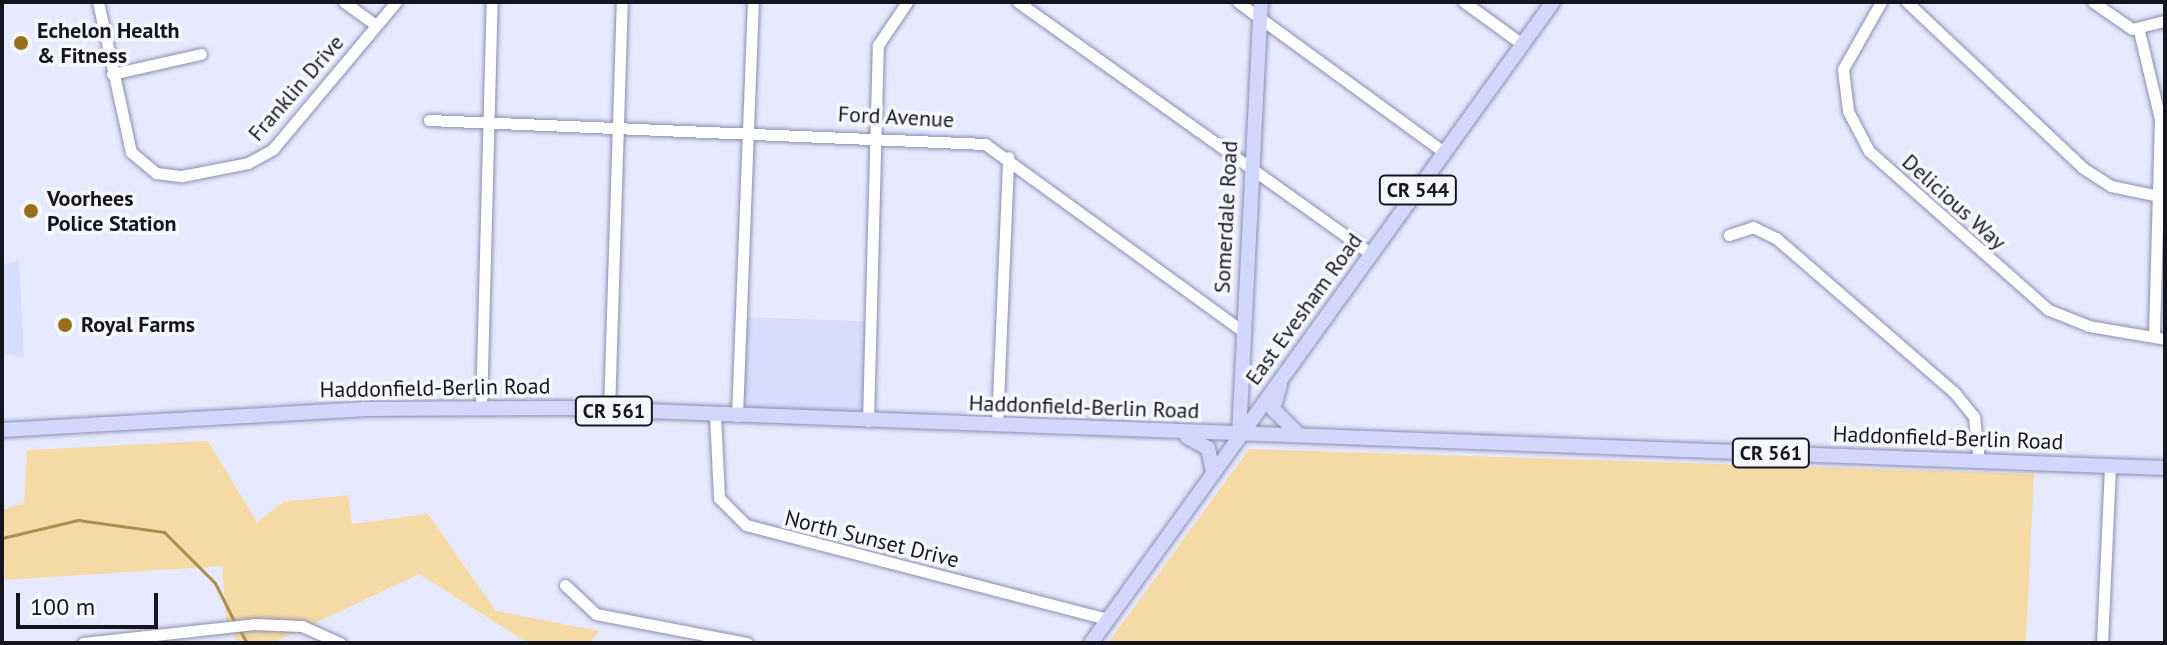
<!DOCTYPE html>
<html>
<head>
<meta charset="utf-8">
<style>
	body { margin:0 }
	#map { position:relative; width:2167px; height:645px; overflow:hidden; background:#e7e9ff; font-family:"PT Sans",sans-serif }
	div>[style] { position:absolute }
	.built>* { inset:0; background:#d8dcfe; transform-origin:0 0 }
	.green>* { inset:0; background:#f5daa5 }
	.stream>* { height:3px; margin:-1.5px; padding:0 1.5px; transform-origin:1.5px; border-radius:1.5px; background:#ac8e4f }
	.roads { filter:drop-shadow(0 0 2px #8b8eaf) drop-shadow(0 0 2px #8b8eaf) }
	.minor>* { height:11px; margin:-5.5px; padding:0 5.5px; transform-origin:5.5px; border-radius:5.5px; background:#fff }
	.major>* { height:14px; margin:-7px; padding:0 7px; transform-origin:7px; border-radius:7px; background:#d4d7fd }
	.dots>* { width:22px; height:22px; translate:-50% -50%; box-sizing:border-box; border:4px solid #f7f8ff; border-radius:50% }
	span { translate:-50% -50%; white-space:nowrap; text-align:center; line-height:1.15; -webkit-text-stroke:7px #f7f8ff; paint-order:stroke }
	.shield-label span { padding:2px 6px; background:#f7f8ff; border:2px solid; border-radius:6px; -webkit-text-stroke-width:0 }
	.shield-label { font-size:20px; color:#141521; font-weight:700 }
	.poi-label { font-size:22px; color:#141521; font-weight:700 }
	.left { translate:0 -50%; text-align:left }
	.street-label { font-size:22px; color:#141521 }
	.frame { position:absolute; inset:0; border:4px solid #141521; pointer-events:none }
	.scale { position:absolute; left:16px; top:593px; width:142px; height:36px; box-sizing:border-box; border:4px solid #141521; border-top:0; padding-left:10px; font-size:24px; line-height:28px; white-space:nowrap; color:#141521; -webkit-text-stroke:6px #f7f8ff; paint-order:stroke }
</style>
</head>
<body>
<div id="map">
	<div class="built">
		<i style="clip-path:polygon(19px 261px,24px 358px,2px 353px,2px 265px)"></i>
		<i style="left:740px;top:317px;width:132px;height:99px;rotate:2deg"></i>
	</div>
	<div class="green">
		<i style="clip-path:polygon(208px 441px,257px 522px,283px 502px,348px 495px,352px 524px,428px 514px,496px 611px,599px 631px,590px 643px,528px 643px,419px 574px,273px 643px,238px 643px,226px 619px,222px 566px,5px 580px,2px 510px,24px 503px,27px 450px)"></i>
		<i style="clip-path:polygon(1249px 449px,2034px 474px,2026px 643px,1108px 643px)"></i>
	</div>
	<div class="stream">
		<i style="left:2px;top:538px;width:78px;rotate:-13.3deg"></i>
		<i style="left:78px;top:520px;width:87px;rotate:7.9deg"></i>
		<i style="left:164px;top:532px;width:72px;rotate:45deg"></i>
		<i style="left:215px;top:583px;width:45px;rotate:63.4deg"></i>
		<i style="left:239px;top:629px;width:16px;rotate:60deg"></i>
	</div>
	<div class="roads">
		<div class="minor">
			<i style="left:98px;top:2px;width:154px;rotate:77.6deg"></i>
			<i style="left:131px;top:152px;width:33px;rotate:40deg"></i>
			<i style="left:156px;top:173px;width:26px;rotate:7deg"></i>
			<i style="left:182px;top:176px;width:67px;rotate:-11.1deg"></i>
			<i style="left:248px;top:163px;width:29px;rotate:-29deg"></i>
			<i style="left:273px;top:149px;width:192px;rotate:-50.1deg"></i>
			<i style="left:344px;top:2px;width:39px;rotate:36deg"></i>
			<i style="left:1018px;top:2px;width:434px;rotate:35.5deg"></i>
			<i style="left:1238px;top:2px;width:255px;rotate:36.1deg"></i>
			<i style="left:1464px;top:2px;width:72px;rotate:35.9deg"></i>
			<i style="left:1881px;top:2px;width:77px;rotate:119.6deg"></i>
			<i style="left:1843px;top:69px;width:42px;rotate:83.2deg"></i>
			<i style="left:1848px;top:111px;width:45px;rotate:62.3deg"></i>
			<i style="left:1869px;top:151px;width:240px;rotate:41.5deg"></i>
			<i style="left:2049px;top:310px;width:43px;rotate:21.8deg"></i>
			<i style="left:2089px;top:326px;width:77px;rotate:9.7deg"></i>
			<i style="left:1907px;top:2px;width:242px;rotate:43.3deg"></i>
			<i style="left:2083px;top:168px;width:33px;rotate:33deg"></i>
			<i style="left:2111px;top:186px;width:48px;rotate:12deg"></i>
			<i style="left:2093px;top:2px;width:47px;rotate:34.7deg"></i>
			<i style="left:2132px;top:29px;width:34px;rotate:-14deg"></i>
			<i style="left:2139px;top:31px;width:90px;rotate:76.6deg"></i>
			<i style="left:2160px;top:119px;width:218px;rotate:91.6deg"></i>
			<i style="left:112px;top:74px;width:91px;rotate:-12.7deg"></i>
			<i style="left:429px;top:120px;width:557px;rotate:2.47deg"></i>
			<i style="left:985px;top:144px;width:318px;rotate:36deg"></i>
			<i style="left:1729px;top:235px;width:25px;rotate:-18deg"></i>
			<i style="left:1753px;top:227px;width:25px;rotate:26deg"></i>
			<i style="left:1776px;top:238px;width:235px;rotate:40.9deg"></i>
			<i style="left:1954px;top:392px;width:32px;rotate:51deg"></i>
			<i style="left:1974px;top:417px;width:44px;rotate:83.5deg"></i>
			<i style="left:481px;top:409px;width:407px;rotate:-88.5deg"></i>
			<i style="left:609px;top:410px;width:408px;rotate:-88.2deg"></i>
			<i style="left:715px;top:415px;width:83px;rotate:87.2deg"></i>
			<i style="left:719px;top:498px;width:38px;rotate:45deg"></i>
			<i style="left:746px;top:525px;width:374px;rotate:14.6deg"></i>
			<i style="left:737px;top:416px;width:414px;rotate:-87.8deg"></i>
			<i style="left:868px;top:421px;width:376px;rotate:-88.5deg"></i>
			<i style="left:878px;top:45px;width:52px;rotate:-56deg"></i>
			<i style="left:997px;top:425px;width:268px;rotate:-87.6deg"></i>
			<i style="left:565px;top:585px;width:42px;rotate:43.1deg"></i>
			<i style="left:596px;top:614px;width:154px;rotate:10.9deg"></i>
			<i style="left:83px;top:643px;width:172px;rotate:-6.3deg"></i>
			<i style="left:254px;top:624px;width:48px;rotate:2.4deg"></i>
			<i style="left:302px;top:626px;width:42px;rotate:24.1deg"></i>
			<i style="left:2102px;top:643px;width:177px;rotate:-87.4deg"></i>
		</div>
		<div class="major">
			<i style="left:1280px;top:385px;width:25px;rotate:106deg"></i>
			<i style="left:1273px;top:409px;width:35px;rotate:45deg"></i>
			<i style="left:2px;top:430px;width:362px;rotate:-3.3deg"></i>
			<i style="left:363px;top:409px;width:203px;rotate:-0.3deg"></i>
			<i style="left:566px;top:408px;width:1600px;rotate:2.15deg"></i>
			<i style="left:1239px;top:435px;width:434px;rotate:-87.1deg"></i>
			<i style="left:1187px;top:437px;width:24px;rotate:28deg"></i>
			<i style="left:1208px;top:448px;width:25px;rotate:78deg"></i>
			<i style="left:1091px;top:643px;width:790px;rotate:-54.22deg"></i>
		</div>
	</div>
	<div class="dots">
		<i style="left:21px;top:43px;background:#96711a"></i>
		<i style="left:31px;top:211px;background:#96711a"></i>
		<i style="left:65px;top:325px;background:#96711a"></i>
	</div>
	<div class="shield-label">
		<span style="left:1418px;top:190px">CR 544</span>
		<span style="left:614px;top:411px">CR 561</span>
		<span style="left:1771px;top:453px">CR 561</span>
	</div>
	<div class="poi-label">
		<span class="left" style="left:37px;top:43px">Echelon Health<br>&amp; Fitness</span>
		<span class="left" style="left:47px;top:211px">Voorhees<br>Police Station</span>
		<span class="left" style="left:81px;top:325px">Royal Farms</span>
	</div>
	<div class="street-label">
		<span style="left:296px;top:88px;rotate:-49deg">Franklin Drive</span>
		<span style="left:896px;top:117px;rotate:3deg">Ford Avenue</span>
		<span style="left:1954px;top:202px;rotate:42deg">Delicious Way</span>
		<span style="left:1226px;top:217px;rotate:-87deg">Somerdale Road</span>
		<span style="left:1304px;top:309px;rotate:-54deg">East Evesham Road</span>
		<span style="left:435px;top:388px;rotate:-1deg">Haddonfield-Berlin Road</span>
		<span style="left:1084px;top:407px;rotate:2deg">Haddonfield-Berlin Road</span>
		<span style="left:1948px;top:438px;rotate:2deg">Haddonfield-Berlin Road</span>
		<span style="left:872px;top:539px;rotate:14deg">North Sunset Drive</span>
	</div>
	<div class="frame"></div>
	<div class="scale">100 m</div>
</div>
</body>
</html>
